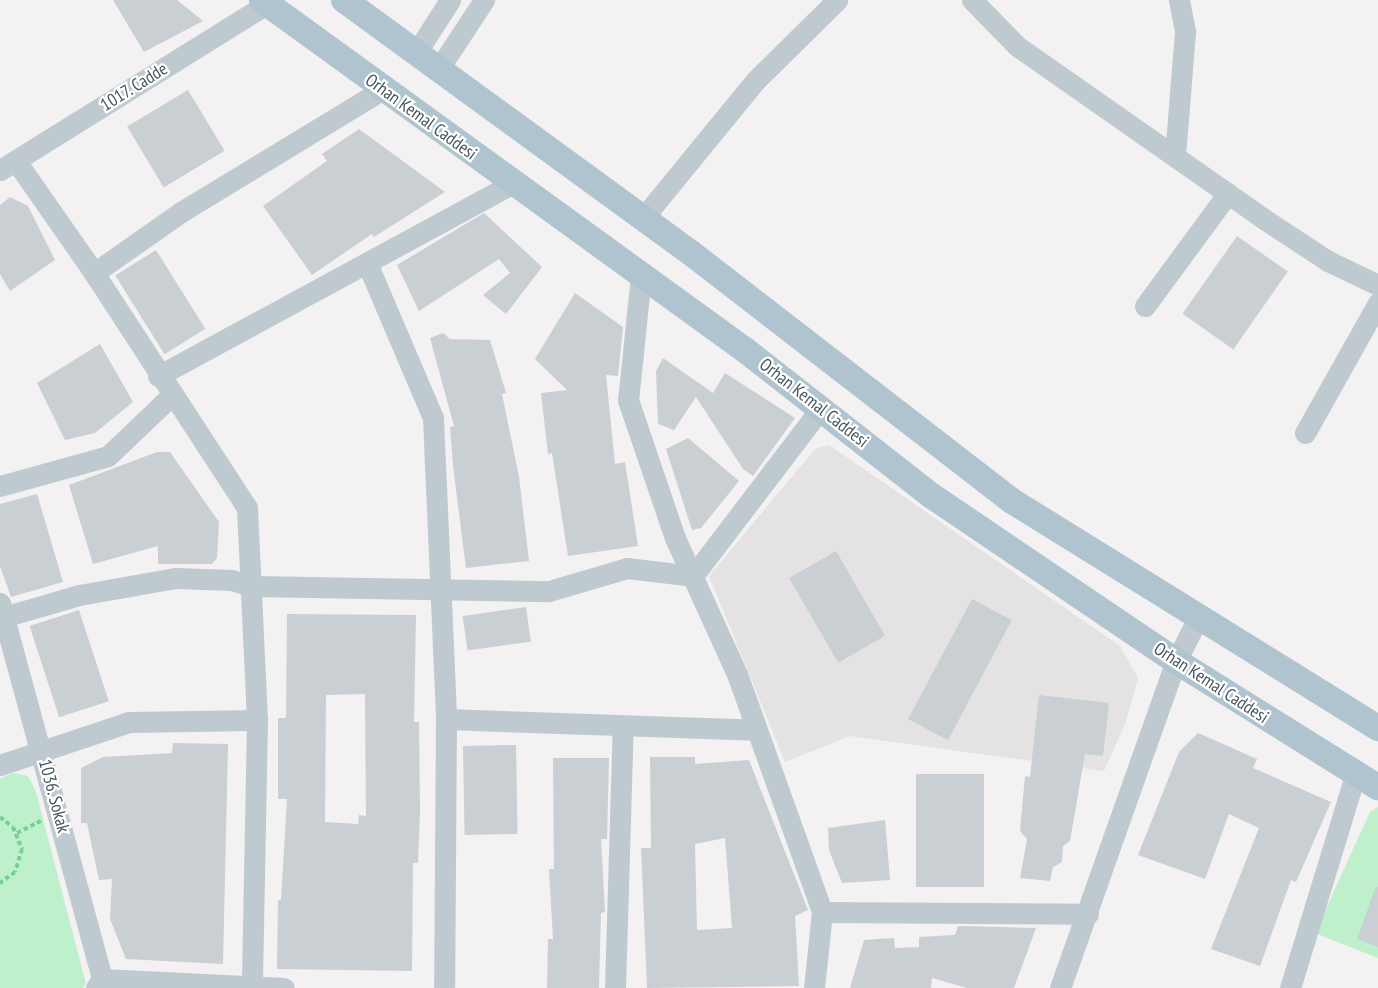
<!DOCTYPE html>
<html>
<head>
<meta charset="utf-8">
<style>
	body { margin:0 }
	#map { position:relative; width:1378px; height:988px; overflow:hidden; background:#f3f1f1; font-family:"PT Sans Narrow",sans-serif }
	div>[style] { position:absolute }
	.education>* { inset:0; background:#e4e2e3 }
	.green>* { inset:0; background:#bff0cc }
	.building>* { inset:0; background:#cacfd3; transform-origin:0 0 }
	.path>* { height:4px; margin-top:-2px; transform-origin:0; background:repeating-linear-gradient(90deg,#77cf99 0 4.5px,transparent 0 7.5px) }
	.minor>* { height:21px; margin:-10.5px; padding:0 10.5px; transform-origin:10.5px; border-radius:10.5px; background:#becacf }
	.major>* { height:26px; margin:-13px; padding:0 13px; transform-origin:13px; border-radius:13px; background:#b0c4cf }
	span { translate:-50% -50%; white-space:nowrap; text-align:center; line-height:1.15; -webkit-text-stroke:4.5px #fff; paint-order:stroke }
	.street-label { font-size:18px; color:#48575e }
</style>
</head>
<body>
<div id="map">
	<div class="education">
		<i style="clip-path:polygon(829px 445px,1120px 646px,1138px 678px,1125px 724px,1104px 771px,850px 736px,785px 762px,709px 576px,815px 449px)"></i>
	</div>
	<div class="green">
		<i style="clip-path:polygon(12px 773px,28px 776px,36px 792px,86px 984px,83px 988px,0 988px,0 779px)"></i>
		<i style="clip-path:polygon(1378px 807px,1378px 958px,1315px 933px,1370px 812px)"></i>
	</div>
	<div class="building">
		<i style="clip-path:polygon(113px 0,177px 0,203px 21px,144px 52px)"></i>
		<i style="left:188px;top:90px;width:71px;height:71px;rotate:59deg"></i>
		<i style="clip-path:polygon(359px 129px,445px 192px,374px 237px,372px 234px,312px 275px,263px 206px,327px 161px,322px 154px)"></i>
		<i style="clip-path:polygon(10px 197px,28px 206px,55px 260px,10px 291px,0 274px,0 205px)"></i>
		<i style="clip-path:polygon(484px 213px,542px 267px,506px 314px,483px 295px,510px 273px,499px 259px,419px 311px,397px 265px)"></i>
		<i style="left:1237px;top:236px;width:62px;height:95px;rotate:35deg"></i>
		<i style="left:156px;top:250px;width:93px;height:48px;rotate:58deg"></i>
		<i style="clip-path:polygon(575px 293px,623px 327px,618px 376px,606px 375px,615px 464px,625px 462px,638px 546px,568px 556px,552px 453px,548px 454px,541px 393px,567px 390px,535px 359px)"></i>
		<i style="clip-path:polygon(443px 333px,450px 339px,490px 340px,506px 393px,502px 394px,519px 477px,529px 561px,466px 568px,453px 466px,450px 427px,454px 426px,430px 338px)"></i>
		<i style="clip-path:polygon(100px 344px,133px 402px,95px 433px,65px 440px,37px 383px)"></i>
		<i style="clip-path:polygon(663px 358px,713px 393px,725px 373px,795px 418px,753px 476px,743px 469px,696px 397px,674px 430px,658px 424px,656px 371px)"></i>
		<i style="clip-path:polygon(688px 438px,739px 481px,701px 528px,692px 530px,666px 449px)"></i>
		<i style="clip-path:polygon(157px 452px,170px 452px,219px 522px,217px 558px,212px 564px,158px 564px,158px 546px,93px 564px,69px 485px)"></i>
		<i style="clip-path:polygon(37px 494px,63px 582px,11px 597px,0 566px,0 504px)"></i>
		<i style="left:836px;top:551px;width:98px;height:54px;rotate:60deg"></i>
		<i style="left:972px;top:599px;width:45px;height:136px;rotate:28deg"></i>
		<i style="left:526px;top:607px;width:35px;height:64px;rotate:82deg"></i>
		<i style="left:79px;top:610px;width:96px;height:52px;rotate:72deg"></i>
		<i style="clip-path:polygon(evenodd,287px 614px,416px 615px,414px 722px,419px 722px,420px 811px,418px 863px,413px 863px,412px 971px,277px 969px,278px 900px,281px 900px,287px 799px,278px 799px,278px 718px,286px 718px,287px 614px,365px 694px,366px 816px,359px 815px,358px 824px,325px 822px,326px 695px,365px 694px)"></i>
		<i style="clip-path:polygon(1039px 695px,1109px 703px,1103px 756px,1085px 754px,1070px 841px,1063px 846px,1062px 862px,1053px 867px,1050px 881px,1020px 878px,1027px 839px,1020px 831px,1025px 776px,1030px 777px)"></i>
		<i style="clip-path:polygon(1198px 733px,1257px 759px,1253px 768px,1331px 802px,1296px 882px,1291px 880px,1260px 966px,1211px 949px,1259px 828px,1229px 814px,1205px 879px,1138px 855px,1179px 752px)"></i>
		<i style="clip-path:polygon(173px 743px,228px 744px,223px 964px,126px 959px,110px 919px,112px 879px,99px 880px,87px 823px,81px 823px,81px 768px,103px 757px,172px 753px)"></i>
		<i style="left:516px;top:745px;width:89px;height:53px;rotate:89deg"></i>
		<i style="clip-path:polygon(evenodd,650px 757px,695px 757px,695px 764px,749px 760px,808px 910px,795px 916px,799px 986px,647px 988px,641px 848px,651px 848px,650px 757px,725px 838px,732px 928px,697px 930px,695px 844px,725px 838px)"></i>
		<i style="clip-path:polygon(553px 758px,609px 758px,607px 839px,601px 839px,605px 912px,601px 913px,599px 988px,547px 988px,548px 939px,553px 939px,549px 869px,554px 869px)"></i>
		<i style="left:916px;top:774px;width:68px;height:113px"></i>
		<i style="clip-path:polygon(885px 820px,890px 880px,842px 883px,829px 850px,828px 828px)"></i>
		<i style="clip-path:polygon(1376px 886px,1378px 887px,1378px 947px,1357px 939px)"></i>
		<i style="clip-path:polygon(958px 926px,1036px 928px,1014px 988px,967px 988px,932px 978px,931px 988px,850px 988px,864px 940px,894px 938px,895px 948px,919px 947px,919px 937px,955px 935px)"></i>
	</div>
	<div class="path">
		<i style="left:0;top:817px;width:16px;rotate:38deg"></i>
		<i style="left:13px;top:827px;width:24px;rotate:68deg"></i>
		<i style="left:22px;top:849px;width:24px;rotate:107deg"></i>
		<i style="left:15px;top:872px;width:19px;rotate:144deg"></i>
		<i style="left:17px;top:833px;width:27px;rotate:-27deg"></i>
	</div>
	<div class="minor">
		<i style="left:972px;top:0;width:64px;rotate:45.6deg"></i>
		<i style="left:1017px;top:46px;width:302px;rotate:35deg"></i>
		<i style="left:1264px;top:219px;width:77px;rotate:33.3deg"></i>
		<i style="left:1328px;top:261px;width:55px;rotate:25.6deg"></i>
		<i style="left:416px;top:53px;width:63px;rotate:-57.3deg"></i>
		<i style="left:438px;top:70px;width:84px;rotate:-56.7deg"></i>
		<i style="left:1175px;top:156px;width:125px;rotate:-85.4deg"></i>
		<i style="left:1185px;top:31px;width:32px;rotate:-101deg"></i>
		<i style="left:16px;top:161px;width:136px;rotate:55.1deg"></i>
		<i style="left:94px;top:273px;width:280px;rotate:56.9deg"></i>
		<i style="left:247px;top:508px;width:212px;rotate:87.3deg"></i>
		<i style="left:257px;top:720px;width:268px;rotate:91.1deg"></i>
		<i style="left:0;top:170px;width:314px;rotate:-31.9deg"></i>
		<i style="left:643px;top:218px;width:178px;rotate:-50.7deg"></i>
		<i style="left:756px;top:80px;width:114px;rotate:-44.6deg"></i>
		<i style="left:367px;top:263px;width:168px;rotate:66.9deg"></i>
		<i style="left:433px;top:418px;width:301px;rotate:87.5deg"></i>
		<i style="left:446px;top:719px;width:269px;rotate:90.4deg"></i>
		<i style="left:94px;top:273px;width:106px;rotate:-35deg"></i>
		<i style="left:181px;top:212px;width:237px;rotate:-31.3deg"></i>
		<i style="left:641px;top:275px;width:126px;rotate:95.9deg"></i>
		<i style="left:628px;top:400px;width:146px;rotate:71.2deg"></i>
		<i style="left:675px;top:538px;width:149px;rotate:65.5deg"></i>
		<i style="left:737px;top:674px;width:253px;rotate:70.3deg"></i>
		<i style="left:822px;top:912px;width:76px;rotate:96deg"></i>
		<i style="left:1145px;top:306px;width:140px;rotate:-53.7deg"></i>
		<i style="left:158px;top:376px;width:404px;rotate:-28.5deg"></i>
		<i style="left:1305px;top:433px;width:149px;rotate:-60.7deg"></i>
		<i style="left:0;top:486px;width:112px;rotate:-15.5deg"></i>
		<i style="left:108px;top:456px;width:87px;rotate:-43.6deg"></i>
		<i style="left:0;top:603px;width:390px;rotate:74.8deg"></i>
		<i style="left:102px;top:979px;width:11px;rotate:124deg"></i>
		<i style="left:0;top:618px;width:82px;rotate:-16.2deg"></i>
		<i style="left:79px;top:595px;width:97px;rotate:-10deg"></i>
		<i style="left:175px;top:578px;width:57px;rotate:2deg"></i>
		<i style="left:232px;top:580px;width:19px;rotate:18deg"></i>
		<i style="left:250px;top:586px;width:299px;rotate:1deg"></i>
		<i style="left:549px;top:591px;width:81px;rotate:-16.4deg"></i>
		<i style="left:627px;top:568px;width:66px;rotate:6.9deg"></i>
		<i style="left:693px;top:576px;width:211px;rotate:-52.7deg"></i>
		<i style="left:446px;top:719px;width:311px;rotate:2deg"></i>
		<i style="left:0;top:765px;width:136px;rotate:-18.4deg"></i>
		<i style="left:129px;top:722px;width:128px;rotate:-0.9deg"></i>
		<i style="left:822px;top:912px;width:266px;rotate:0.4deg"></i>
		<i style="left:102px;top:979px;width:182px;rotate:2.8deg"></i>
		<i style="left:615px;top:988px;width:262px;rotate:-88.3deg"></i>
		<i style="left:1060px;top:988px;width:347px;rotate:-70.5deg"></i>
		<i style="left:1176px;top:661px;width:48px;rotate:-62.9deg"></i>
		<i style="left:1290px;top:988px;width:222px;rotate:-73deg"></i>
	</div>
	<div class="major">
		<i style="left:262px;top:0;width:596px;rotate:35.93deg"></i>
		<i style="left:745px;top:350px;width:237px;rotate:38deg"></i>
		<i style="left:932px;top:496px;width:295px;rotate:34.1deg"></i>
		<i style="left:1176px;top:661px;width:238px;rotate:32deg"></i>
		<i style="left:344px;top:0;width:429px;rotate:36.1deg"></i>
		<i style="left:691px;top:253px;width:406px;rotate:37.7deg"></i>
		<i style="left:1012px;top:501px;width:431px;rotate:31.8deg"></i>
	</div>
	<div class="street-label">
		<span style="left:134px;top:87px;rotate:-32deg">1017. Cadde</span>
		<span style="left:421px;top:117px;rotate:36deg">Orhan Kemal Caddesi</span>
		<span style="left:814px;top:403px;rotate:38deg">Orhan Kemal Caddesi</span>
		<span style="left:1211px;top:683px;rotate:33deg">Orhan Kemal Caddesi</span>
		<span style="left:54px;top:796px;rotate:75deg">1036. Sokak</span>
	</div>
</div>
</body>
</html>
